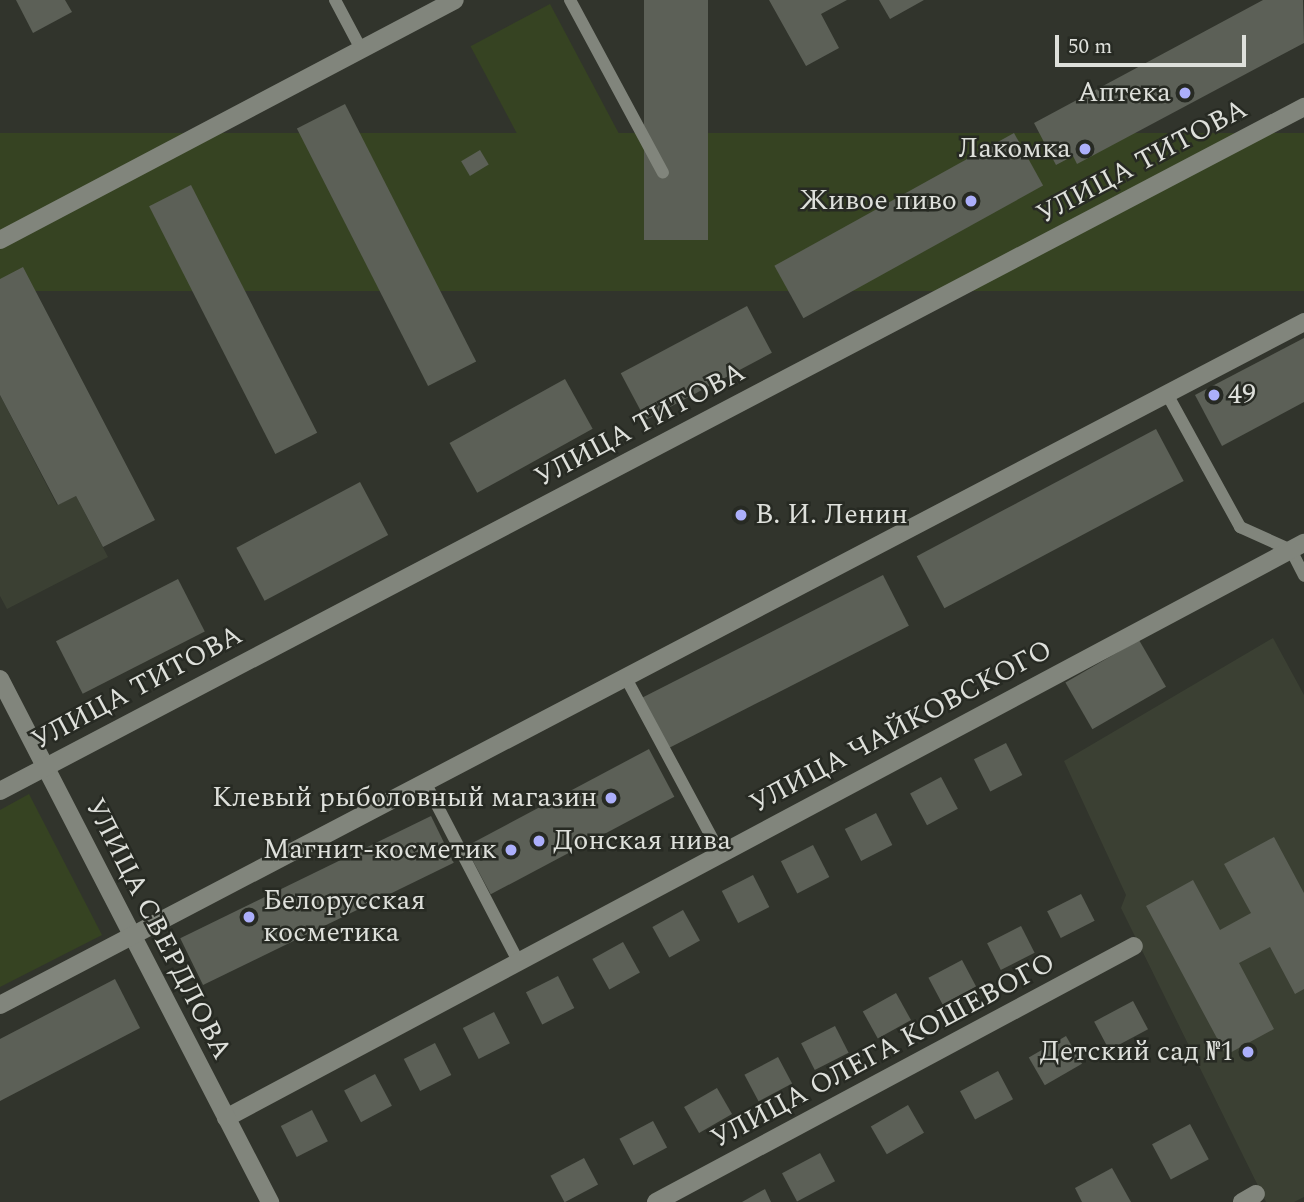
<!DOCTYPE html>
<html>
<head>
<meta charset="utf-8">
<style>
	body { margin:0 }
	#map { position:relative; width:1304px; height:1202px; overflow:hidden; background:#31342c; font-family:Spectral,serif }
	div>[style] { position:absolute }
	.built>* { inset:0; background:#3b4033 }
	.green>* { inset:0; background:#364322; transform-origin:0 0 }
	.building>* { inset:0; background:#5c6057; transform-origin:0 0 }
	.lane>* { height:12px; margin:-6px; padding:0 6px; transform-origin:6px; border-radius:6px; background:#81857c }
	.street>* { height:18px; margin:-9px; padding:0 9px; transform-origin:9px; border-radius:9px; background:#81857c }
	.secondary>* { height:18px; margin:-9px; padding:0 9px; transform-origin:9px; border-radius:9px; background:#81857c }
	.dots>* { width:19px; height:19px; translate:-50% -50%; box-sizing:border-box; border:4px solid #272a23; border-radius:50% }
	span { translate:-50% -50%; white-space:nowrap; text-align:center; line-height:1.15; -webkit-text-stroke:5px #272a23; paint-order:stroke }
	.poi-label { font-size:28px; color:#dee0db }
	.right { translate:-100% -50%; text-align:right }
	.left { translate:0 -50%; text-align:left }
	.street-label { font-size:28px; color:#dee0db }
	.scale { position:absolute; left:1055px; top:35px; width:191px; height:32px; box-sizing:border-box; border:4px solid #dee0db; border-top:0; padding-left:9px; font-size:21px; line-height:24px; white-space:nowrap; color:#dee0db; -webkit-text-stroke:5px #272a23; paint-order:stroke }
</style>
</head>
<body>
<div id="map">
	<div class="built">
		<i style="clip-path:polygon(0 395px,57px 505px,76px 496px,108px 557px,7px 609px,0 596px)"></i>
		<i style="clip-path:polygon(1273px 638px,1304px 695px,1304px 1197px,1294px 1202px,1266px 1202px,1121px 908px,1126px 895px,1064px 761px)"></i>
	</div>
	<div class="green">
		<i style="left:550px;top:4px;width:254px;height:90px;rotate:62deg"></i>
		<i style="left:1304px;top:133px;width:158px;height:1378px;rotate:90deg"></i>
		<i style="clip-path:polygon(29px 794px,102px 935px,0 987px,0 810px)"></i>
	</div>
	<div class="building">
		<i style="clip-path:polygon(16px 0,65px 0,72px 12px,33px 33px)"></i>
		<i style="left:644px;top:0;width:64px;height:240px"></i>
		<i style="clip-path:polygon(769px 0,847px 0,821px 14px,839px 48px,806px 66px)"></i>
		<i style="clip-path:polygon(879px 0,924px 0,890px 19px)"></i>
		<i style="clip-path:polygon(1263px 0,1303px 0,1304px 43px,1077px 164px,1073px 156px,1056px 165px,1034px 123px)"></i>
		<i style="left:345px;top:104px;width:289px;height:54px;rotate:63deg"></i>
		<i style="left:1014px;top:133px;width:60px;height:274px;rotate:61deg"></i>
		<i style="left:480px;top:150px;width:17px;height:22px;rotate:59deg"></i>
		<i style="left:191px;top:185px;width:278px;height:47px;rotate:63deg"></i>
		<i style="clip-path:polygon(23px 267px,155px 520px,103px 547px,76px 496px,58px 505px,0 395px,0 279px)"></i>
		<i style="left:747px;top:306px;width:53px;height:143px;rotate:62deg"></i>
		<i style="clip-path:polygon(1304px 338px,1304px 402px,1222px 446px,1195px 395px)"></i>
		<i style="left:565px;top:379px;width:57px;height:132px;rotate:61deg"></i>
		<i style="left:1156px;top:429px;width:59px;height:271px;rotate:62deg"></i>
		<i style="left:360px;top:482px;width:60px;height:140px;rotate:62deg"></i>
		<i style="left:883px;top:575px;width:57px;height:271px;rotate:63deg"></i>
		<i style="left:178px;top:579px;width:59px;height:137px;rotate:63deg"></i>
		<i style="left:1139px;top:640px;width:54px;height:85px;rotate:60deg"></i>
		<i style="left:1006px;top:743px;width:36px;height:36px;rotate:63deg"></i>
		<i style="left:649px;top:749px;width:54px;height:208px;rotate:62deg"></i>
		<i style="left:941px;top:777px;width:36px;height:35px;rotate:62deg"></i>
		<i style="left:876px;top:813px;width:36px;height:35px;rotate:63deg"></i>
		<i style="left:431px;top:816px;width:52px;height:279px;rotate:64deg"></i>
		<i style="clip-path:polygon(1274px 837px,1304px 893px,1304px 989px,1295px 994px,1270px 947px,1239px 963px,1274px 1029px,1226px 1055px,1146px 906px,1193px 880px,1220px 930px,1251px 913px,1224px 864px)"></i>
		<i style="left:813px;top:845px;width:36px;height:36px;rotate:63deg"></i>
		<i style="left:753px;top:875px;width:36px;height:35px;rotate:63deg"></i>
		<i style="left:1081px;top:894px;width:30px;height:38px;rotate:63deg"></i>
		<i style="left:683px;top:910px;width:35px;height:35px;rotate:61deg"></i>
		<i style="left:1021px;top:926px;width:30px;height:38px;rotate:63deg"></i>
		<i style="left:623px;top:942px;width:35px;height:35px;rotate:61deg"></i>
		<i style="left:962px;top:960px;width:30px;height:38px;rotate:62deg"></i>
		<i style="left:558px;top:976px;width:36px;height:36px;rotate:63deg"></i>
		<i style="clip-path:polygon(115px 979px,140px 1028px,0 1101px,0 1039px)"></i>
		<i style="left:896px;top:993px;width:31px;height:38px;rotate:61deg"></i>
		<i style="left:1133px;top:1001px;width:32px;height:44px;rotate:62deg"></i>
		<i style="left:494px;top:1012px;width:35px;height:35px;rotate:63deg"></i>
		<i style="left:835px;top:1026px;width:30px;height:38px;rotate:63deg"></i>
		<i style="left:1066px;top:1036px;width:32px;height:43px;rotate:60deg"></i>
		<i style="left:435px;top:1043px;width:36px;height:35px;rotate:63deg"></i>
		<i style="left:778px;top:1057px;width:30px;height:38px;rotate:62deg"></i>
		<i style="left:998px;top:1071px;width:32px;height:43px;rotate:62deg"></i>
		<i style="left:375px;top:1074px;width:36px;height:35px;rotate:62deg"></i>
		<i style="left:717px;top:1088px;width:30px;height:38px;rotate:60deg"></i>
		<i style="left:908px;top:1105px;width:32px;height:43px;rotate:60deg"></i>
		<i style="left:312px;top:1110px;width:35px;height:35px;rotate:63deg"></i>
		<i style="left:653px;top:1121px;width:30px;height:38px;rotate:62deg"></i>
		<i style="left:1190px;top:1124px;width:40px;height:43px;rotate:62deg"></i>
		<i style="left:820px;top:1153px;width:32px;height:43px;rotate:62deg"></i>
		<i style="left:584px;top:1158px;width:30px;height:38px;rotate:62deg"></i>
		<i style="clip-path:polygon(1112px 1168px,1131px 1202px,1082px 1202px,1075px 1188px)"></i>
		<i style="clip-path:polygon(765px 1189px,771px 1202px,742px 1202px)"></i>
	</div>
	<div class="lane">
		<i style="left:335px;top:0;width:55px;rotate:62deg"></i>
		<i style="left:570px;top:0;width:196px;rotate:61.7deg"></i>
		<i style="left:1167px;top:394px;width:152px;rotate:61.2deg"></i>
		<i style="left:1240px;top:527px;width:56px;rotate:24.3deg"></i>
		<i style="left:1291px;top:550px;width:29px;rotate:63deg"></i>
		<i style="left:627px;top:680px;width:196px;rotate:61.7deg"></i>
		<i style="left:427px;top:786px;width:197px;rotate:62.5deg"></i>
	</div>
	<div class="street">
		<i style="left:0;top:240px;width:514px;rotate:-27.81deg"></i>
		<i style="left:226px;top:1118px;width:1222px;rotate:-28.08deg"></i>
		<i style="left:656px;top:1202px;width:542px;rotate:-28.17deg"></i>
		<i style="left:1242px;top:1202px;width:16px;rotate:-30deg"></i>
	</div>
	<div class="secondary">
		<i style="left:0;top:679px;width:589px;rotate:62.69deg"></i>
		<i style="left:0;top:791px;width:1473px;rotate:-27.68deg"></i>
		<i style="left:0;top:1005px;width:1472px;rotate:-27.64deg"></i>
	</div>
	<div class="dots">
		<i style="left:1185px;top:93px;background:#acaffb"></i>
		<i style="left:1085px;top:149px;background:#acaffb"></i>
		<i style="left:971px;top:201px;background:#acaffb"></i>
		<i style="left:1214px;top:395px;background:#acaffb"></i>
		<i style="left:741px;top:515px;background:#acaffb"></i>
		<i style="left:611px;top:798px;background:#acaffb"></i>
		<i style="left:539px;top:841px;background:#acaffb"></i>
		<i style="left:511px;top:850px;background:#acaffb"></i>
		<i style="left:249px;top:917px;background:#acaffb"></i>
		<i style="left:1248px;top:1052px;background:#acaffb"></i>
	</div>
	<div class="poi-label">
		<span class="right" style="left:1171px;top:93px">Аптека</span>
		<span class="right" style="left:1071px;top:149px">Лакомка</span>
		<span class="right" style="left:957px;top:201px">Живое пиво</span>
		<span class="left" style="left:1228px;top:395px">49</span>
		<span class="left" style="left:755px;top:515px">В. И. Ленин</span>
		<span class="right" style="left:597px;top:798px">Клевый рыболовный магазин</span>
		<span class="left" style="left:553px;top:841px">Донская нива</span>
		<span class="right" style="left:497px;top:850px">Магнит-косметик</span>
		<span class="left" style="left:263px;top:917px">Белорусская<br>косметика</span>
		<span class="right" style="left:1234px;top:1052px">Детский сад №1</span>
	</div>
	<div class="street-label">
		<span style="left:1142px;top:162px;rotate:-28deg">УЛИЦА ТИТОВА</span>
		<span style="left:640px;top:425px;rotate:-28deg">УЛИЦА ТИТОВА</span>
		<span style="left:137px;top:688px;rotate:-28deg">УЛИЦА ТИТОВА</span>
		<span style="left:901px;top:727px;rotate:-28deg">УЛИЦА ЧАЙКОВСКОГО</span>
		<span style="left:158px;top:929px;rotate:63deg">УЛИЦА СВЕРДЛОВА</span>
		<span style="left:883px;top:1051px;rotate:-28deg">УЛИЦА ОЛЕГА КОШЕВОГО</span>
	</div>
	<div class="scale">50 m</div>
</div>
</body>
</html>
